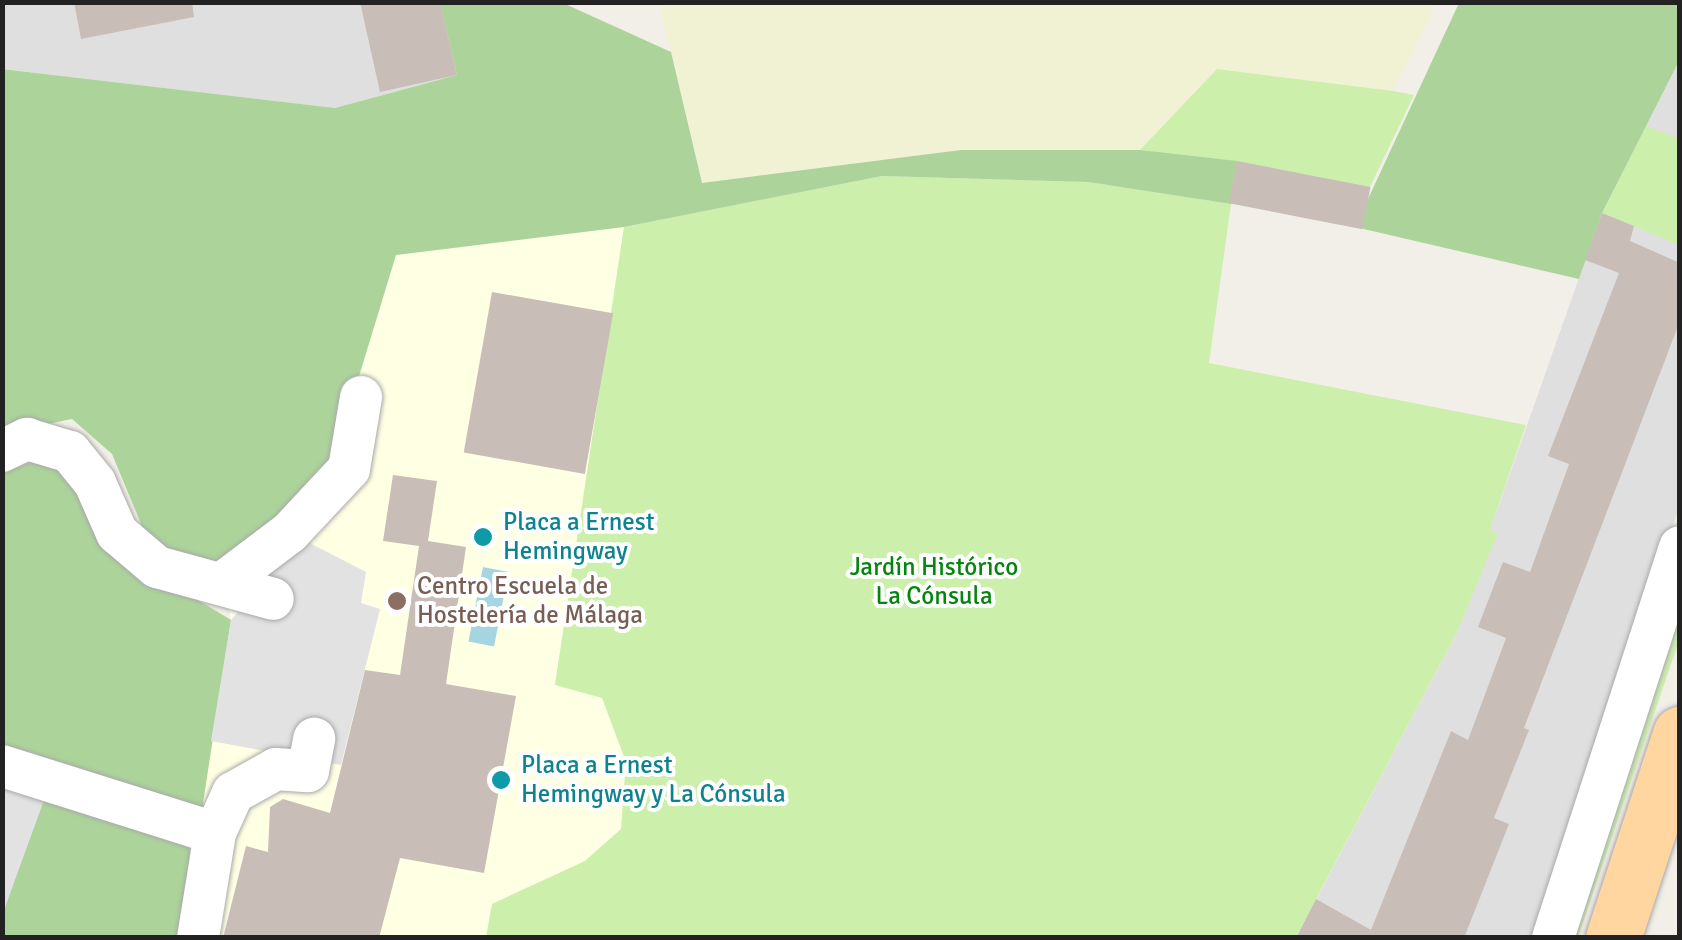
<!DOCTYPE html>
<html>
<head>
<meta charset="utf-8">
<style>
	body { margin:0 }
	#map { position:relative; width:1682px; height:940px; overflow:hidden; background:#f2efe8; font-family:Signika,sans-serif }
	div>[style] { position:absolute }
	.residential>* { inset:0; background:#e0dfdf }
	.education>* { inset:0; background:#ffffe4 }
	.farmland>* { inset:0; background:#f0f2d3 }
	.grass>* { inset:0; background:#cdefac }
	.forest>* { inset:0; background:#acd49a }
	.parking>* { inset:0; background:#e2e2e2 }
	.water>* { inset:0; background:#a6d5e2; transform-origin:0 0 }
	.building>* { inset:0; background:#c8beb7; transform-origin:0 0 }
	.roads { filter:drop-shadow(0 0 2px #a9a9a9) drop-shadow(0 0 2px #a9a9a9) }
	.minor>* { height:42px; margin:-21px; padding:0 21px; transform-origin:21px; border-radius:21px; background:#fff }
	.major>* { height:55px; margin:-27.5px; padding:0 27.5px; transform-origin:27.5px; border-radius:27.5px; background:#ffd5a0 }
	.dots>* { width:28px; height:28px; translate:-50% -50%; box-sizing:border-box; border:5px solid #fff; border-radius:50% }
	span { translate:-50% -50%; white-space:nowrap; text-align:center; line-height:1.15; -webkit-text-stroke:8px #fff; paint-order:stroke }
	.culture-label { font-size:25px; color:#0d838f }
	.left { translate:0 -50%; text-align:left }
	.park-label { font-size:25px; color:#05850e }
	.education-label { font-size:25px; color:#785e54 }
	.frame { position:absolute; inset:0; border:5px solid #222; pointer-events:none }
</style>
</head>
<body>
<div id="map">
	<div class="residential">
		<i style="clip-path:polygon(2px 3px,440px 3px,457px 75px,335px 108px,3px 69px)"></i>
		<i style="clip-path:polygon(1679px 61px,1679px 508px,1533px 937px,1296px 938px,1457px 632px,1497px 533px,1490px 530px,1602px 213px)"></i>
	</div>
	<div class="education">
		<i style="clip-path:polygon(624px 227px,555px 684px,602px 697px,626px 762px,621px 829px,585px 861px,492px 904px,486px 937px,180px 938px,231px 620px,220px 562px,328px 478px,396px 255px)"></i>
	</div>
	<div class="farmland">
		<i style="clip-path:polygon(659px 3px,1436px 3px,1393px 91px,1217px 69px,1140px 150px,961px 150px,702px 183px)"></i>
	</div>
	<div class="grass">
		<i style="clip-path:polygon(1217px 69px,1393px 91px,1414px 95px,1370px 187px,1140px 150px)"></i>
		<i style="clip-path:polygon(1646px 126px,1679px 139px,1679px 245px,1602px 213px)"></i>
		<i style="clip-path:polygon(882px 176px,1088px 182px,1231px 204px,1209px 363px,1526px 425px,1490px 530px,1498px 533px,1457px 632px,1296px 937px,486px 938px,492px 904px,585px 861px,621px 829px,626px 762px,602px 698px,555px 685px,624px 227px)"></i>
		<i style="clip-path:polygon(1679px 582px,1679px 641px,1578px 937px,1567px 938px)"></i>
	</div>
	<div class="forest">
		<i style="clip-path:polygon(440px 3px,563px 3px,671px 52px,702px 183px,961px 150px,1140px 150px,1237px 161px,1231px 204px,1088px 182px,882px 176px,624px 227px,396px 255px,328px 478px,220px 562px,173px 560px,144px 531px,112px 454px,72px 419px,3px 433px,2px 69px,335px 108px,457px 75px)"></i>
		<i style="clip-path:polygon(1459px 3px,1679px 3px,1679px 61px,1602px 213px,1579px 279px,1355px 227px)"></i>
		<i style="clip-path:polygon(28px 463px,58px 465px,129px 558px,231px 620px,202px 810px,3px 750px,3px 473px)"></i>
		<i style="clip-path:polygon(45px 797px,187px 840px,193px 862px,180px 937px,3px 937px,2px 913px)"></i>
	</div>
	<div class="parking">
		<i style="clip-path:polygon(302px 539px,366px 572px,361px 603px,380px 609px,341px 765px,211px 741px,231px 620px)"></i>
		<i style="clip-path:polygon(3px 782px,45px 797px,3px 913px)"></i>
	</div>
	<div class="water">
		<i style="left:483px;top:567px;width:26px;height:76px;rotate:11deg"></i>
	</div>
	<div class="building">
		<i style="clip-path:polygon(74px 2px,192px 2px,194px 17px,81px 39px)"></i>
		<i style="clip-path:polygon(360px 2px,440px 2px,457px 75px,380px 92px)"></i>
		<i style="left:1237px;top:161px;width:136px;height:43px;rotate:11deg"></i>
		<i style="clip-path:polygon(1602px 213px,1634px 226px,1630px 241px,1680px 263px,1680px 321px,1524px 728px,1529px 730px,1494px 818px,1509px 824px,1464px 938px,1296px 938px,1316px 899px,1371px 930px,1451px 731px,1468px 740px,1506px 638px,1478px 627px,1503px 562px,1530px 572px,1569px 464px,1548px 456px,1619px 273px,1585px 260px)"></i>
		<i style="left:492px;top:292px;width:123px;height:163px;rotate:10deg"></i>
		<i style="clip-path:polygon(393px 475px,437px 481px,428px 541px,466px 547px,446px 684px,516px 696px,484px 873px,400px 858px,379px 938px,223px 938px,246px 846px,268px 852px,270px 807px,283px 799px,330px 813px,365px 670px,400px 675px,419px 546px,383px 541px)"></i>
	</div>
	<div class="roads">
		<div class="minor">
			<i style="left:2px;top:451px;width:28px;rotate:-26deg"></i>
			<i style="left:27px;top:439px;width:45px;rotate:16.8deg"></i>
			<i style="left:70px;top:452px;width:40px;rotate:51deg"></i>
			<i style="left:95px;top:483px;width:55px;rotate:66.3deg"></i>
			<i style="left:117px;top:533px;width:52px;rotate:40.4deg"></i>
			<i style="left:157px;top:567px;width:120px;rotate:15.4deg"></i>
			<i style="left:224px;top:582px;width:83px;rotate:-37.1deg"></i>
			<i style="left:290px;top:532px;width:86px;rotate:-46.9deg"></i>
			<i style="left:349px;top:469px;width:73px;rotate:-80.5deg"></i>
			<i style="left:2px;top:766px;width:223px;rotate:17.5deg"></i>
			<i style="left:198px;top:938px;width:106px;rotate:-80.8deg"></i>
			<i style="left:215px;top:833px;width:44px;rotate:-65.8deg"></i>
			<i style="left:233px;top:793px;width:49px;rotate:-29.2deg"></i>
			<i style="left:276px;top:769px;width:32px;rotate:4deg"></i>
			<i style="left:308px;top:771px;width:33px;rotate:-79deg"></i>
			<i style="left:1553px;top:938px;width:411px;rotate:-72deg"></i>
		</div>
		<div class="major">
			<i style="left:1613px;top:938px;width:215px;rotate:-71.8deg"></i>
		</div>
	</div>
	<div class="dots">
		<i style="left:483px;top:537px;background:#0f9aa8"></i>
		<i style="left:397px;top:601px;background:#8d6e63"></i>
		<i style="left:501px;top:780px;background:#0f9aa8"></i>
	</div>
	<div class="culture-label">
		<span class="left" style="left:503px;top:537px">Placa a Ernest<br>Hemingway</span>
		<span class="left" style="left:521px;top:780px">Placa a Ernest<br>Hemingway y La Cónsula</span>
	</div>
	<div class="park-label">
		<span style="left:934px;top:582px">Jardín Histórico<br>La Cónsula</span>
	</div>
	<div class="education-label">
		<span class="left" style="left:417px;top:601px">Centro Escuela de<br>Hostelería de Málaga</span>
	</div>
	<div class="frame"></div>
</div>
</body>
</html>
